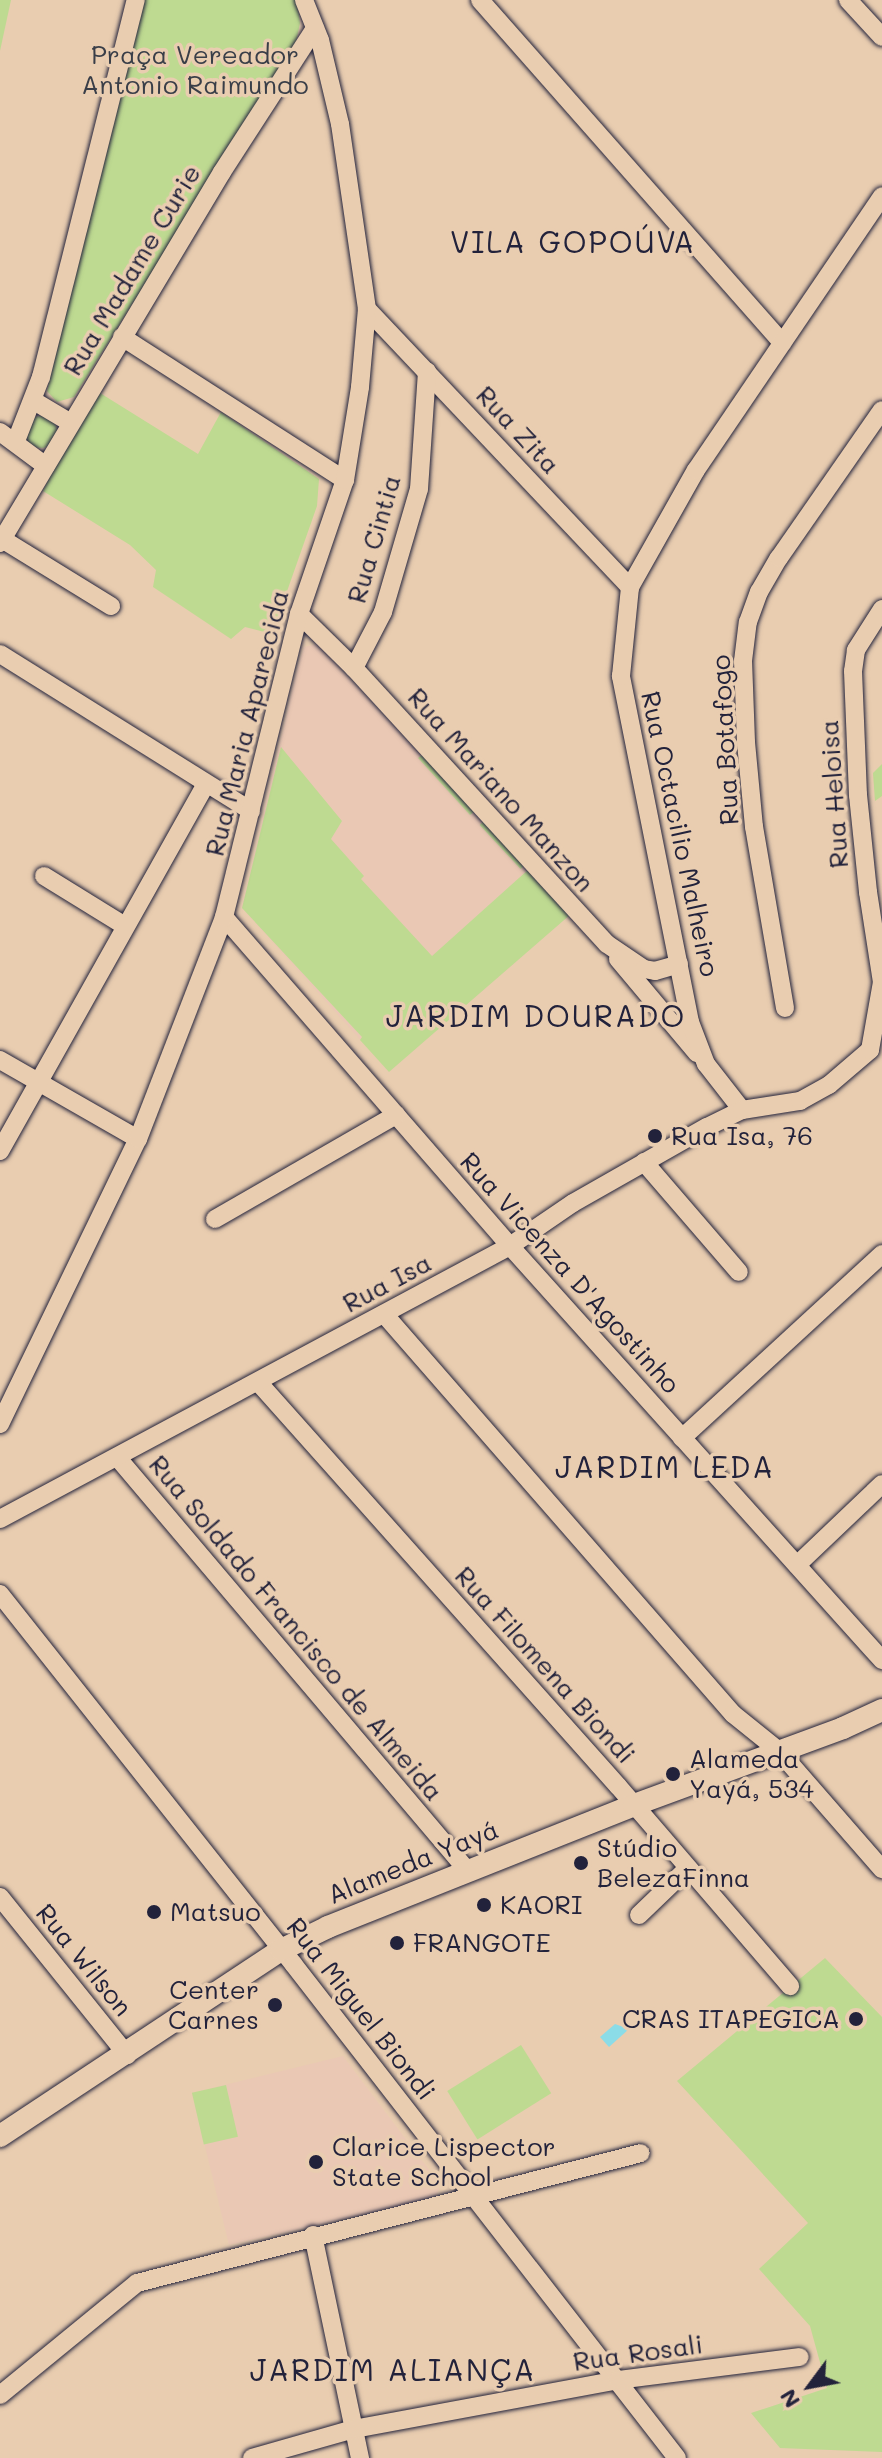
<!DOCTYPE html>
<html>
<head>
<meta charset="utf-8">
<style>
	body { margin:0 }
	#map { position:relative; width:882px; height:2458px; overflow:hidden; background:#e9cdb0; font-family:Mali,sans-serif }
	div>[style] { position:absolute }
	.built>* { inset:0; background:#eac8b4 }
	.green>* { inset:0; background:#beda91; transform-origin:0 0 }
	.round { border-radius:50% }
	.water>* { inset:0; background:#8bdce7 }
	.roads { filter:drop-shadow(0 0 2px #22223b) drop-shadow(0 0 2px #22223b) }
	.minor>* { height:18px; margin:-9px; padding:0 9px; transform-origin:9px; border-radius:9px; background:#e9cdb0 }
	.tertiary>* { height:22px; margin:-11px; padding:0 11px; transform-origin:11px; border-radius:11px; background:#e9cdb0 }
	.dots>* { width:22px; height:22px; translate:-50% -50%; box-sizing:border-box; border:4px solid #e9cdb0; border-radius:50% }
	span { translate:-50% -50%; white-space:nowrap; text-align:center; line-height:1.15; -webkit-text-stroke:7px #e9cdb0; paint-order:stroke }
	.park-label { font-size:26px; color:#393e48 }
	.street-label { font-size:26px; color:#22223b }
	.poi-label { font-size:26px; color:#22223b }
	.left { translate:0 -50%; text-align:left }
	.right { translate:-100% -50%; text-align:right }
	.quarter-label { font-size:30px; color:#22223b; letter-spacing:2px }
	.north { position:absolute; left:770px; top:2346px; width:80px; height:80px; -webkit-text-stroke:6px #e9cdb0; paint-order:stroke; rotate:238deg; font-size:22px; font-weight:700; line-height:32px; text-align:center; color:#22223b }
	.north::after { content:''; display:block; margin:auto; width:28px; height:36px; background:#22223b; clip-path:polygon(50% 0,100% 100%,50% 72%,0 100%) }
</style>
</head>
<body>
<div id="map">
	<div class="built">
		<i style="clip-path:polygon(317px 644px,571px 914px,389px 1072px,242px 908px,297px 670px,304px 647px)"></i>
		<i style="clip-path:polygon(343px 2056px,436px 2179px,439px 2189px,435px 2198px,229px 2245px,192px 2093px)"></i>
	</div>
	<div class="green">
		<i style="clip-path:polygon(0 0,11px 0,0 51px)"></i>
		<i style="clip-path:polygon(141px 0,297px 0,300px 23px,296px 42px,74px 397px,57px 402px,47px 391px)"></i>
		<i style="clip-path:polygon(92px 388px,198px 454px,221px 412px,319px 479px,317px 506px,272px 634px,245px 627px,231px 639px,153px 587px,156px 570px,130px 545px,43px 491px)"></i>
		<i class="round" style="left:25px;top:416px;width:32px;height:32px"></i>
		<i style="clip-path:polygon(281px 747px,342px 821px,331px 839px,364px 876px,361px 879px,432px 956px,529px 869px,571px 914px,389px 1072px,360px 1040px,362px 1037px,242px 908px)"></i>
		<i style="clip-path:polygon(422px 755px,475px 811px,470px 815px,418px 758px)"></i>
		<i style="clip-path:polygon(882px 764px,882px 796px,875px 801px,873px 773px)"></i>
		<i style="left:484px;top:821px;width:60px;height:6px;rotate:47deg"></i>
		<i style="clip-path:polygon(825px 1958px,882px 2017px,882px 2452px,780px 2448px,751px 2413px,827px 2388px,810px 2326px,759px 2269px,808px 2223px,677px 2081px)"></i>
		<i style="left:521px;top:2045px;width:57px;height:87px;rotate:58deg"></i>
		<i style="left:226px;top:2085px;width:53px;height:35px;rotate:77deg"></i>
	</div>
	<div class="water">
		<i style="clip-path:polygon(615px 2024px,629px 2029px,609px 2047px,600px 2037px)"></i>
	</div>
	<div class="roads">
		<div class="minor">
			<i style="left:480px;top:0;width:457px;rotate:48.6deg"></i>
			<i style="left:848px;top:0;width:50px;rotate:47.4deg"></i>
			<i style="left:367px;top:309px;width:383px;rotate:46.6deg"></i>
			<i style="left:122px;top:337px;width:265px;rotate:32.7deg"></i>
			<i style="left:34px;top:401px;width:43px;rotate:30.7deg"></i>
			<i style="left:0;top:432px;width:57px;rotate:36.5deg"></i>
			<i style="left:16px;top:441px;width:69px;rotate:-68.7deg"></i>
			<i style="left:41px;top:377px;width:389px;rotate:-75.9deg"></i>
			<i style="left:2px;top:539px;width:128px;rotate:31.6deg"></i>
			<i style="left:0;top:543px;width:432px;rotate:-59.1deg"></i>
			<i style="left:222px;top:172px;width:171px;rotate:-57.1deg"></i>
			<i style="left:882px;top:609px;width:49px;rotate:122.4deg"></i>
			<i style="left:856px;top:650px;width:21px;rotate:98deg"></i>
			<i style="left:853px;top:671px;width:124px;rotate:87.7deg"></i>
			<i style="left:858px;top:795px;width:98px;rotate:84.1deg"></i>
			<i style="left:868px;top:892px;width:91px;rotate:81.2deg"></i>
			<i style="left:299px;top:614px;width:77px;rotate:44.5deg"></i>
			<i style="left:354px;top:668px;width:374px;rotate:47.5deg"></i>
			<i style="left:607px;top:944px;width:45px;rotate:34deg"></i>
			<i style="left:644px;top:969px;width:11px;rotate:10deg"></i>
			<i style="left:655px;top:971px;width:25px;rotate:-16deg"></i>
			<i style="left:0;top:654px;width:296px;rotate:32deg"></i>
			<i style="left:354px;top:668px;width:63px;rotate:-62.6deg"></i>
			<i style="left:383px;top:612px;width:128px;rotate:-73.7deg"></i>
			<i style="left:419px;top:489px;width:118px;rotate:-86.1deg"></i>
			<i style="left:44px;top:876px;width:95px;rotate:31.7deg"></i>
			<i style="left:224px;top:917px;width:436px;rotate:49deg"></i>
			<i style="left:510px;top:1246px;width:557px;rotate:48.06deg"></i>
			<i style="left:618px;top:959px;width:123px;rotate:50deg"></i>
			<i style="left:785px;top:1008px;width:184px;rotate:-99.7deg"></i>
			<i style="left:754px;top:827px;width:85px;rotate:-95.4deg"></i>
			<i style="left:746px;top:742px;width:81px;rotate:-92.1deg"></i>
			<i style="left:743px;top:661px;width:39px;rotate:-83deg"></i>
			<i style="left:748px;top:622px;width:32px;rotate:-70deg"></i>
			<i style="left:759px;top:592px;width:39px;rotate:-60deg"></i>
			<i style="left:779px;top:558px;width:180px;rotate:-55.2deg"></i>
			<i style="left:0;top:1060px;width:159px;rotate:29.8deg"></i>
			<i style="left:742px;top:1110px;width:58px;rotate:-128deg"></i>
			<i style="left:706px;top:1064px;width:45px;rotate:-110.9deg"></i>
			<i style="left:690px;top:1022px;width:353px;rotate:-101.3deg"></i>
			<i style="left:621px;top:676px;width:89px;rotate:-84.2deg"></i>
			<i style="left:630px;top:587px;width:134px;rotate:-60.6deg"></i>
			<i style="left:696px;top:470px;width:331px;rotate:-55.8deg"></i>
			<i style="left:0;top:1151px;width:420px;rotate:-60.7deg"></i>
			<i style="left:644px;top:1162px;width:145px;rotate:49.2deg"></i>
			<i style="left:215px;top:1219px;width:209px;rotate:-29.9deg"></i>
			<i style="left:384px;top:1314px;width:531px;rotate:48.9deg"></i>
			<i style="left:733px;top:1714px;width:59px;rotate:38.8deg"></i>
			<i style="left:779px;top:1751px;width:157px;rotate:48.9deg"></i>
			<i style="left:258px;top:1382px;width:541px;rotate:48.3deg"></i>
			<i style="left:618px;top:1786px;width:264px;rotate:49.3deg"></i>
			<i style="left:0;top:1424px;width:317px;rotate:-64.2deg"></i>
			<i style="left:138px;top:1139px;width:238px;rotate:-68.8deg"></i>
			<i style="left:224px;top:917px;width:312px;rotate:-76.1deg"></i>
			<i style="left:299px;top:614px;width:142px;rotate:-71.1deg"></i>
			<i style="left:345px;top:480px;width:94px;rotate:-80.8deg"></i>
			<i style="left:360px;top:387px;width:78px;rotate:-84.9deg"></i>
			<i style="left:367px;top:309px;width:187px;rotate:-98.3deg"></i>
			<i style="left:340px;top:124px;width:86px;rotate:-103.4deg"></i>
			<i style="left:320px;top:40px;width:43px;rotate:-111.8deg"></i>
			<i style="left:682px;top:1438px;width:272px;rotate:-42.6deg"></i>
			<i style="left:117px;top:1457px;width:541px;rotate:49.72deg"></i>
			<i style="left:0;top:1519px;width:578px;rotate:-28.16deg"></i>
			<i style="left:510px;top:1246px;width:76px;rotate:-34.3deg"></i>
			<i style="left:573px;top:1203px;width:154px;rotate:-29.6deg"></i>
			<i style="left:707px;top:1127px;width:39px;rotate:-26deg"></i>
			<i style="left:742px;top:1110px;width:59px;rotate:-8.8deg"></i>
			<i style="left:800px;top:1101px;width:33px;rotate:-29deg"></i>
			<i style="left:829px;top:1085px;width:54px;rotate:-40.5deg"></i>
			<i style="left:870px;top:1050px;width:69px;rotate:-80deg"></i>
			<i style="left:797px;top:1565px;width:117px;rotate:-43.6deg"></i>
			<i style="left:0;top:1594px;width:473px;rotate:51.6deg"></i>
			<i style="left:294px;top:1965px;width:624px;rotate:52.16deg"></i>
			<i style="left:0;top:1897px;width:203px;rotate:51.2deg"></i>
			<i style="left:639px;top:1915px;width:66px;rotate:-43.8deg"></i>
			<i style="left:313px;top:2235px;width:228px;rotate:78.1deg"></i>
			<i style="left:0;top:2395px;width:177px;rotate:-39.3deg"></i>
			<i style="left:137px;top:2283px;width:520px;rotate:-14.46deg"></i>
			<i style="left:252px;top:2458px;width:106px;rotate:-15.9deg"></i>
			<i style="left:354px;top:2429px;width:269px;rotate:-10.5deg"></i>
			<i style="left:618px;top:2380px;width:183px;rotate:-7.2deg"></i>
		</div>
		<div class="tertiary">
			<i style="left:0;top:2136px;width:337px;rotate:-33.5deg"></i>
			<i style="left:281px;top:1950px;width:52px;rotate:-26.1deg"></i>
			<i style="left:328px;top:1927px;width:329px;rotate:-21.7deg"></i>
			<i style="left:634px;top:1805px;width:223px;rotate:-20.2deg"></i>
			<i style="left:843px;top:1728px;width:43px;rotate:-24.8deg"></i>
		</div>
	</div>
	<div class="dots">
		<i style="left:655px;top:1136px;background:#22223b"></i>
		<i style="left:673px;top:1774px;background:#22223b"></i>
		<i style="left:581px;top:1863px;background:#22223b"></i>
		<i style="left:484px;top:1905px;background:#22223b"></i>
		<i style="left:154px;top:1912px;background:#22223b"></i>
		<i style="left:397px;top:1943px;background:#22223b"></i>
		<i style="left:275px;top:2005px;background:#22223b"></i>
		<i style="left:856px;top:2019px;background:#22223b"></i>
		<i style="left:316px;top:2162px;background:#22223b"></i>
	</div>
	<div class="park-label">
		<span style="left:195px;top:70px">Praça Vereador<br>Antonio Raimundo</span>
	</div>
	<div class="street-label">
		<span style="left:132px;top:270px;rotate:-59deg">Rua Madame Curie</span>
		<span style="left:518px;top:430px;rotate:47deg">Rua Zita</span>
		<span style="left:374px;top:539px;rotate:-74deg">Rua Cintia</span>
		<span style="left:247px;top:723px;rotate:-76deg">Rua Maria Aparecida</span>
		<span style="left:725px;top:740px;rotate:-93deg">Rua Botafogo</span>
		<span style="left:501px;top:790px;rotate:48deg">Rua Mariano Manzon</span>
		<span style="left:834px;top:794px;rotate:-94deg">Rua Heloisa</span>
		<span style="left:680px;top:834px;rotate:78deg">Rua Octacilio Malheiro</span>
		<span style="left:570px;top:1273px;rotate:48deg">Rua Vicenza D'Agostinho</span>
		<span style="left:387px;top:1283px;rotate:-28deg">Rua Isa</span>
		<span style="left:296px;top:1628px;rotate:50deg">Rua Soldado Francisco de Almeida</span>
		<span style="left:545px;top:1665px;rotate:48deg">Rua Filomena Biondi</span>
		<span style="left:413px;top:1862px;rotate:-22deg">Alameda Yayá</span>
		<span style="left:84px;top:1960px;rotate:51deg">Rua Wilson</span>
		<span style="left:361px;top:2009px;rotate:52deg">Rua Miguel Biondi</span>
		<span style="left:638px;top:2353px;rotate:-8deg">Rua Rosali</span>
	</div>
	<div class="poi-label">
		<span class="left" style="left:671px;top:1136px">Rua Isa, 76</span>
		<span class="left" style="left:689px;top:1774px">Alameda<br>Yayá, 534</span>
		<span class="left" style="left:597px;top:1863px">Stúdio<br>BelezaFinna</span>
		<span class="left" style="left:500px;top:1905px">KAORI</span>
		<span class="left" style="left:170px;top:1912px">Matsuo</span>
		<span class="left" style="left:413px;top:1943px">FRANGOTE</span>
		<span class="right" style="left:259px;top:2005px">Center<br>Carnes</span>
		<span class="right" style="left:840px;top:2019px">CRAS ITAPEGICA</span>
		<span class="left" style="left:332px;top:2162px">Clarice Lispector<br>State School</span>
	</div>
	<div class="quarter-label">
		<span style="left:573px;top:241px">VILA GOPOÚVA</span>
		<span style="left:536px;top:1015px">JARDIM DOURADO</span>
		<span style="left:665px;top:1466px">JARDIM LEDA</span>
		<span style="left:393px;top:2369px">JARDIM ALIANÇA</span>
	</div>
	<div class="north">N</div>
</div>
</body>
</html>
